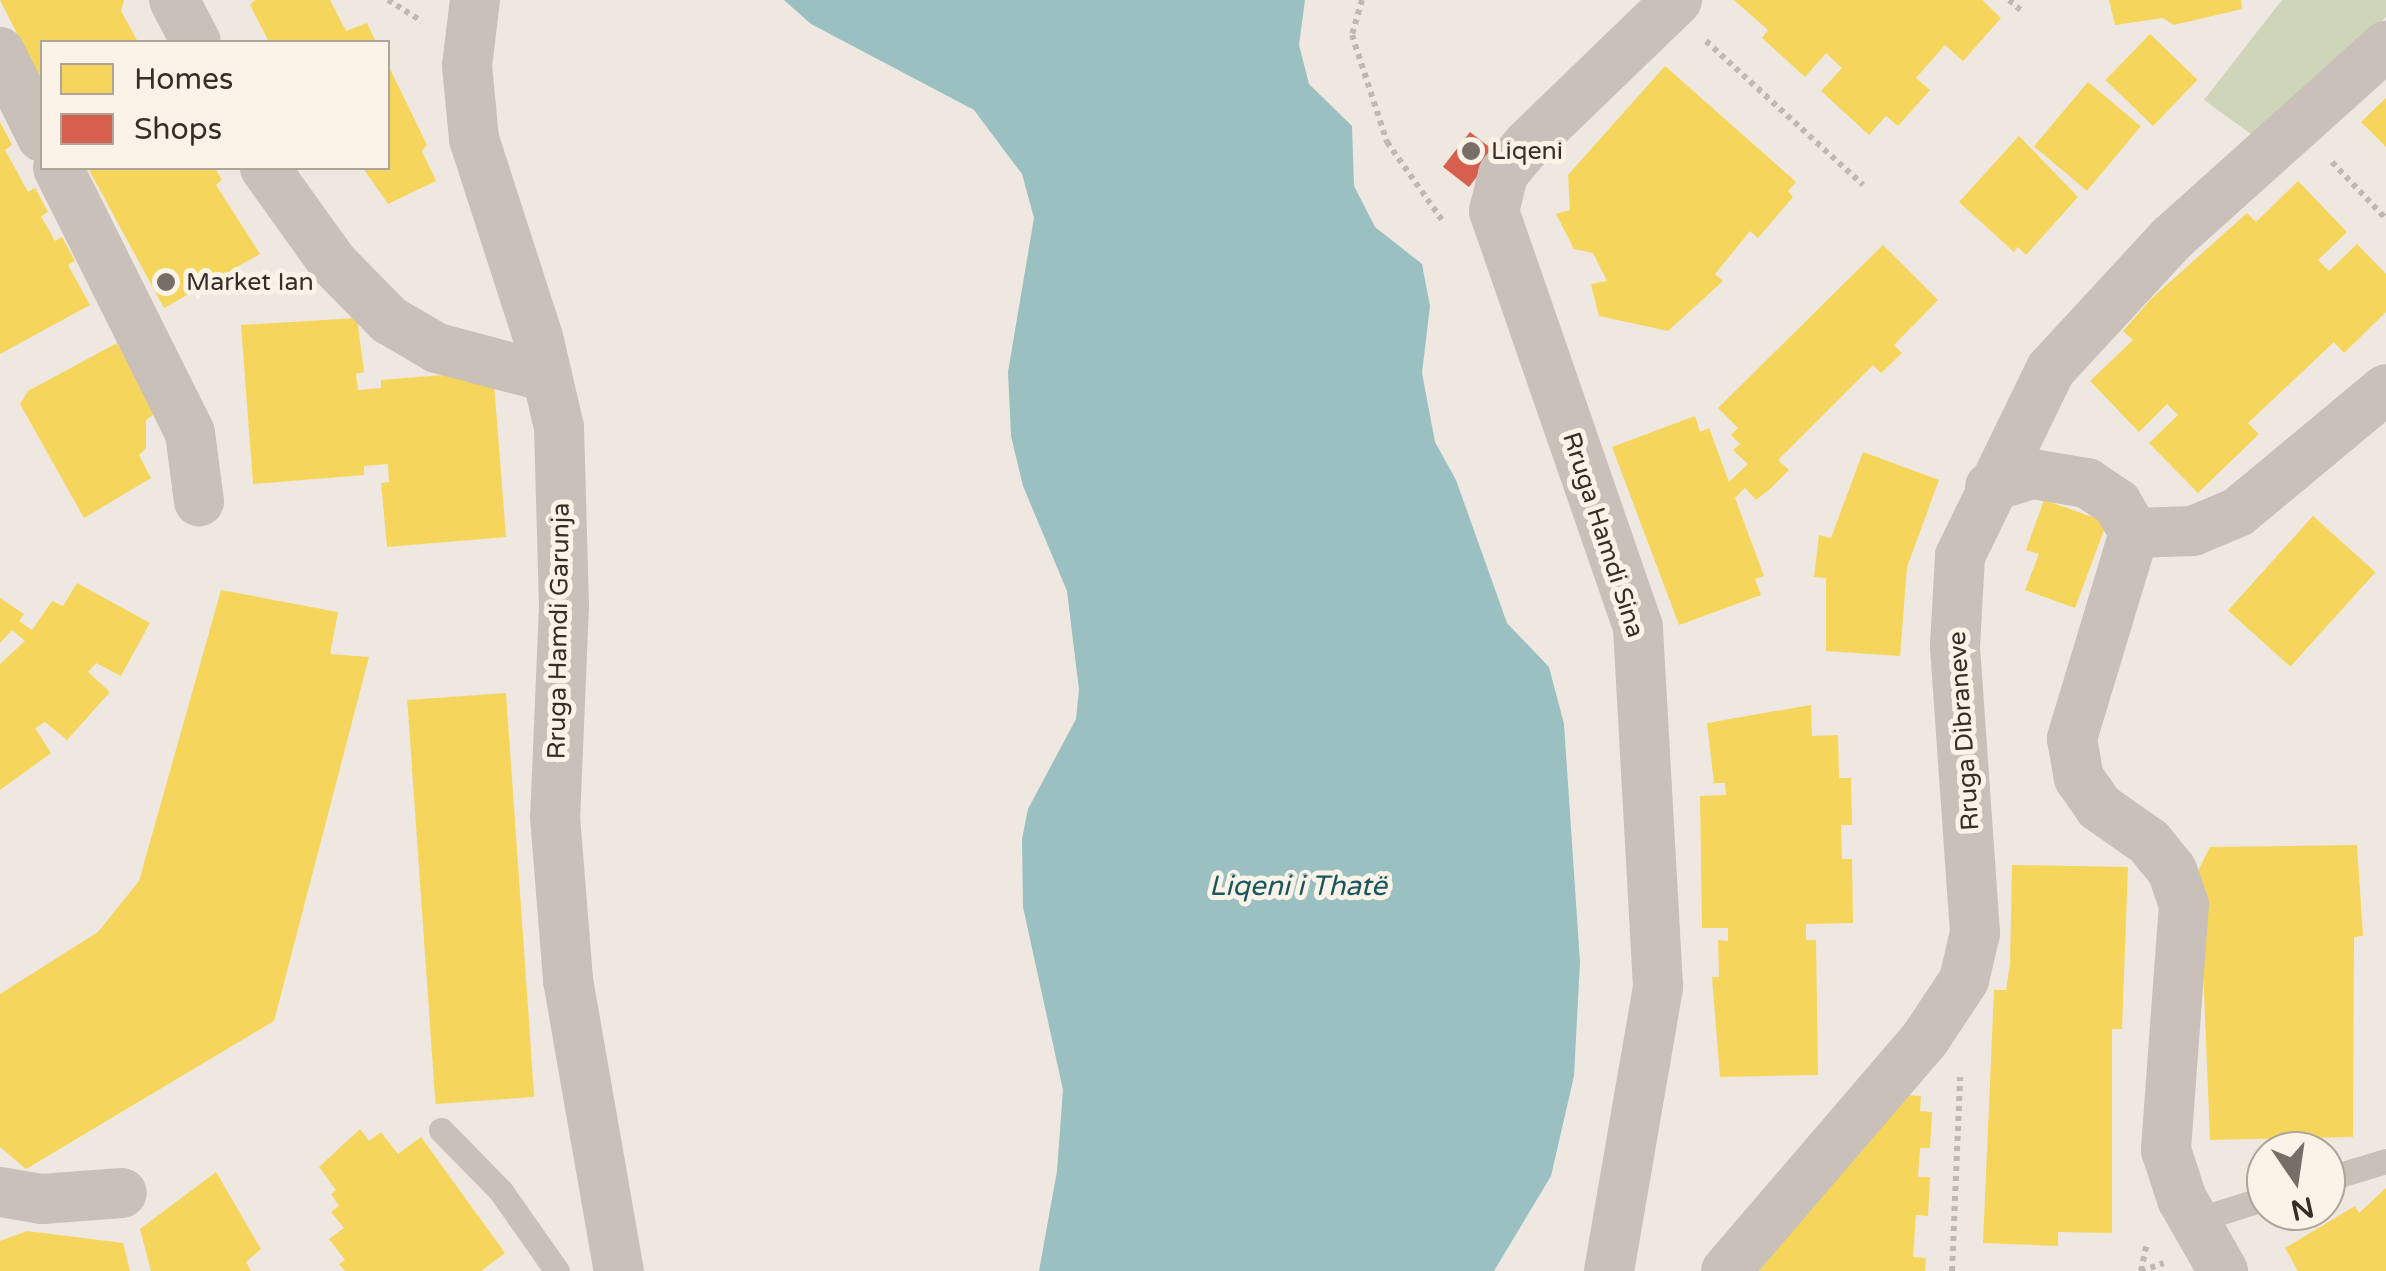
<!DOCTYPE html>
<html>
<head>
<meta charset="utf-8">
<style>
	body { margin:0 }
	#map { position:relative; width:2386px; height:1271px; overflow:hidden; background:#eee8e0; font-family:"Varela Round",sans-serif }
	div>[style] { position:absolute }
	.green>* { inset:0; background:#ced5b9 }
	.water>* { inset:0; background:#9ac0c1 }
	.homes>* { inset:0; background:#f6d55c; transform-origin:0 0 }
	.shops>* { inset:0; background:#d6604d; transform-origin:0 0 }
	.path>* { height:6px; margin-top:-3px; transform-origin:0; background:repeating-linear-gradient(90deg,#c0b9b2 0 5px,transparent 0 10px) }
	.lane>* { height:25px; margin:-12.5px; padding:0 12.5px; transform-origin:12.5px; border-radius:12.5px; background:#c8c0b9 }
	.street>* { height:50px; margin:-25px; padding:0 25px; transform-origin:25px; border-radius:25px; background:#c8c0b9 }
	.dots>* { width:28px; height:28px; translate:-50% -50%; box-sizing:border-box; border:5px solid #fbf3e7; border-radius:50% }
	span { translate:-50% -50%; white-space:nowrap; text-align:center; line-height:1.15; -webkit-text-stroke:10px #fbf3e7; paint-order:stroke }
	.poi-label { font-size:25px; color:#392d27 }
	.left { translate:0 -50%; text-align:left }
	.street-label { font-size:25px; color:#392d27 }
	.water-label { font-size:28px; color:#18575e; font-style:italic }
	.legend { position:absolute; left:40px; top:40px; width:350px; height:130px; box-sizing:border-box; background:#fbf3e7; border:2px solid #ada49a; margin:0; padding:12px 18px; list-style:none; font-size:30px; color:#392d27 }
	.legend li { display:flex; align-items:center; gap:20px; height:50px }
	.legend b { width:50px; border:2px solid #ada49a }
	.north { position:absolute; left:2246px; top:1131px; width:100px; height:100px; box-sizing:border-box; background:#fbf3e7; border:2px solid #ada49a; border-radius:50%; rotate:167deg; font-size:28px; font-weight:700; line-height:40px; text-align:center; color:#392d27 }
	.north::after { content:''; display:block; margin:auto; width:35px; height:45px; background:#786e68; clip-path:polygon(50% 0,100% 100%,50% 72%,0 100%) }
</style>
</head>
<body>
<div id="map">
	<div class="green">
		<i style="clip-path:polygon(2282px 0,2386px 0,2386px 17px,2262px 142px,2204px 100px)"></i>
	</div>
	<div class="water">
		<i style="clip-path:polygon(784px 0,1305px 0,1299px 45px,1309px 84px,1352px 126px,1354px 186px,1375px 227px,1422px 264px,1430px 306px,1422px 373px,1435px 442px,1456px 480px,1507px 623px,1549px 667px,1564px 724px,1580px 962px,1574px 1076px,1551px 1176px,1494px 1271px,1039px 1271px,1057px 1171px,1063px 1090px,1023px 907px,1022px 839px,1028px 809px,1076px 719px,1079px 690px,1067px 591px,1023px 486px,1011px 436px,1008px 372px,1034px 218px,1022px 174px,974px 110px,811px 24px)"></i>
	</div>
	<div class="homes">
		<i style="clip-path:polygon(0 0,124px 0,121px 11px,138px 42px,42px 42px,42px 83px)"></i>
		<i style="clip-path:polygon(255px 0,330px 0,346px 31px,367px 23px,376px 42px,269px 42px,250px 5px)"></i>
		<i style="clip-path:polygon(1734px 0,1982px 0,2001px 18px,1963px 61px,1945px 45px,1916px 78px,1930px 90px,1898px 126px,1886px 116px,1869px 135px,1821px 91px,1842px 68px,1826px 53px,1805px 77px,1762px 38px,1768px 30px)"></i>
		<i style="clip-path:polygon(2109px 0,2241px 0,2242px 9px,2174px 25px,2163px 18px,2115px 25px)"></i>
		<i style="left:2150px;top:34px;width:66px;height:64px;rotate:44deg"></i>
		<i style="clip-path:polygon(388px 65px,427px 145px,422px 151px,436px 181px,388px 204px,363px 168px,388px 168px)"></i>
		<i style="clip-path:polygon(1665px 66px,1796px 182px,1788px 191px,1793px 197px,1758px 238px,1750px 231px,1715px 274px,1723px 281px,1668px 331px,1599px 316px,1591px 284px,1607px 281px,1593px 253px,1574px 249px,1556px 214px,1570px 210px,1568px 175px)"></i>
		<i style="left:2088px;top:82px;width:69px;height:84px;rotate:40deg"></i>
		<i style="clip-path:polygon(2386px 98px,2386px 147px,2361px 122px)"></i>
		<i style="clip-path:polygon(0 122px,12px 145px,5px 150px,28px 192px,35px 188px,48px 212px,41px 216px,55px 241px,62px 237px,75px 261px,68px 265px,90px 305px,0 354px)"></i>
		<i style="clip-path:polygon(2019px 136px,2078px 197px,2026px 255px,2018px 247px,2014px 252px,1959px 202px)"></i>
		<i style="clip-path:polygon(88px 168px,215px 168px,222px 180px,216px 185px,260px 254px,164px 308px)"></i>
		<i style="clip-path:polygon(2298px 181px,2347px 232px,2318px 260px,2329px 271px,2357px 244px,2386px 274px,2386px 312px,2344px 353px,2334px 342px,2248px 423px,2259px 434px,2198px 493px,2149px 443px,2178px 415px,2167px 404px,2139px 432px,2090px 381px,2133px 340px,2123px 331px,2151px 299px,2247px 213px,2256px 222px)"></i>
		<i style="clip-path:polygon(1883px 245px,1938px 300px,1894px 345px,1902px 353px,1881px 373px,1873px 365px,1778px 460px,1789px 470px,1771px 488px,1756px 500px,1745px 488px,1735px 498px,1764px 576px,1755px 579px,1761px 595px,1679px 625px,1612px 447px,1695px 416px,1700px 432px,1709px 428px,1729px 482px,1748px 464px,1733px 450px,1740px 444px,1731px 435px,1738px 428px,1718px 408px)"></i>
		<i style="clip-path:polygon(357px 318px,364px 372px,356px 374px,358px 390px,381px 388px,381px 380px,493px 371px,506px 537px,387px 547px,381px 483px,389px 482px,388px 464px,364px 466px,364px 475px,253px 484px,241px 325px)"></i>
		<i style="clip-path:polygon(117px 343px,156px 413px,146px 420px,146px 448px,139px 455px,151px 478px,84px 518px,20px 404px,28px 391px)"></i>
		<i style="clip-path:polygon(1863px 452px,1939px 480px,1907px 567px,1900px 656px,1826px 651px,1826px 578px,1814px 577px,1819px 535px,1831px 538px)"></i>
		<i style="clip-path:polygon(2044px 500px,2107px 522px,2075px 608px,2025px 590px,2039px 554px,2026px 550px)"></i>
		<i style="left:2313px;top:516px;width:84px;height:127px;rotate:42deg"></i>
		<i style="clip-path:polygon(77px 583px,150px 623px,121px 676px,96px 663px,88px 672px,110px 692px,67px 740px,45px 722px,35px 728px,51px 753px,0 790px,0 664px,25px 641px,12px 630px,0 643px,0 598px,24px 614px,19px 621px,32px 630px,52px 601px,63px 606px)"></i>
		<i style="clip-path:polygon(221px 590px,338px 612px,330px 654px,369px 657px,274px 1021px,26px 1169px,0 1147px,0 994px,98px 932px,139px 881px)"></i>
		<i style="left:506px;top:693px;width:405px;height:99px;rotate:86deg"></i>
		<i style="clip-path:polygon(1811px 705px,1812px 736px,1838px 735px,1839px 778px,1851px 778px,1852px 825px,1841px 825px,1842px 859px,1852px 859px,1853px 923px,1806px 924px,1806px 940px,1816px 940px,1818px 1075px,1720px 1077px,1712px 977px,1719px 977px,1718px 940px,1728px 941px,1728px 928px,1702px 928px,1700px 796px,1726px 795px,1725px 783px,1714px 783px,1707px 723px)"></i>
		<i style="clip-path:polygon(2357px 845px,2363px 936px,2354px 937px,2353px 1137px,2210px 1140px,2199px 869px,2210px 847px)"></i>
		<i style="clip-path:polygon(2012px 865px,2128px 867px,2122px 1029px,2112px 1029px,2112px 1233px,2058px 1232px,2058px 1246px,1983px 1243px,1994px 990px,2006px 990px,2010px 964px)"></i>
		<i style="clip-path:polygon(1883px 1093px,1921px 1096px,1920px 1111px,1932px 1112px,1930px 1148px,1920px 1148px,1918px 1177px,1930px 1177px,1928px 1216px,1916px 1215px,1913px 1257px,1926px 1258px,1925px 1271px,1759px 1271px)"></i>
		<i style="clip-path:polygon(360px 1129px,369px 1141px,381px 1132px,398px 1154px,421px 1137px,505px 1253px,481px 1271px,345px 1271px,339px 1264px,345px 1260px,329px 1239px,344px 1228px,331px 1212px,339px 1206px,331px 1194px,336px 1190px,319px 1167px)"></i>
		<i style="clip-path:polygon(216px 1172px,261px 1249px,246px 1262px,251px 1271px,151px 1271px,140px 1229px)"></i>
		<i style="clip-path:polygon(2386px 1188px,2386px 1271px,2298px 1271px,2285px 1248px,2355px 1206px,2359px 1213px)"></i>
		<i style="clip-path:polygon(27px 1231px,123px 1243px,130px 1271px,0 1271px,0 1241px)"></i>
	</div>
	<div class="shops">
		<i style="left:1470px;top:132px;width:33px;height:44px;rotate:38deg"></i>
	</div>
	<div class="path">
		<i style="left:388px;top:0;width:40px;rotate:32deg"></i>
		<i style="left:1362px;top:0;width:36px;rotate:106deg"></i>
		<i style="left:1352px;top:35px;width:113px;rotate:71.9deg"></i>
		<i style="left:1387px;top:142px;width:95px;rotate:54.8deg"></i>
		<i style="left:2009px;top:0;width:18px;rotate:41deg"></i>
		<i style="left:1706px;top:41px;width:213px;rotate:42.5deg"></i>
		<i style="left:2332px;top:162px;width:79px;rotate:46.5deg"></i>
		<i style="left:1952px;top:1271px;width:194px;rotate:-87.6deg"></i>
		<i style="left:2141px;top:1271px;width:29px;rotate:-78deg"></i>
		<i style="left:2141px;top:1271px;width:24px;rotate:-19deg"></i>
	</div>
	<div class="lane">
		<i style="left:441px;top:1130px;width:84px;rotate:45.5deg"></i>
		<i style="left:500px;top:1190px;width:99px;rotate:54.9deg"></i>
		<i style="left:2326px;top:1179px;width:63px;rotate:-16.7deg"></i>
		<i style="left:2193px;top:1221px;width:77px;rotate:-17.5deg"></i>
	</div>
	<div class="street">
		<i style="left:174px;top:0;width:47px;rotate:62.4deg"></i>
		<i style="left:475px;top:0;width:66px;rotate:96.9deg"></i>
		<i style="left:467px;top:66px;width:73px;rotate:84.5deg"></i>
		<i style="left:474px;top:139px;width:208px;rotate:72.1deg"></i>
		<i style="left:538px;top:337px;width:92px;rotate:76.9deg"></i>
		<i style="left:559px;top:427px;width:179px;rotate:88.4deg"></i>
		<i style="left:564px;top:606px;width:211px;rotate:92.4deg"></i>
		<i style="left:555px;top:817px;width:164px;rotate:85.4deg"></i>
		<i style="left:568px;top:980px;width:295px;rotate:80.1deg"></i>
		<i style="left:0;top:52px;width:95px;rotate:63.7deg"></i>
		<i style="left:58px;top:168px;width:296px;rotate:63.5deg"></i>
		<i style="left:190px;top:433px;width:69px;rotate:82.5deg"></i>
		<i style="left:265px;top:168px;width:117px;rotate:54.4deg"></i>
		<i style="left:333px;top:263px;width:80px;rotate:45.5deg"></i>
		<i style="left:389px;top:320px;width:56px;rotate:30.3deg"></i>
		<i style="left:437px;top:348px;width:114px;rotate:14.8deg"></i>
		<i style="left:1990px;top:487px;width:44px;rotate:-17.2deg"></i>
		<i style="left:2032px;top:474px;width:56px;rotate:9.3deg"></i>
		<i style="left:2087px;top:483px;width:36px;rotate:34deg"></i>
		<i style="left:2117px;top:503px;width:34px;rotate:60deg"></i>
		<i style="left:2134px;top:533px;width:215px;rotate:106.8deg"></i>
		<i style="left:2072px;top:739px;width:40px;rotate:80deg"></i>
		<i style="left:2079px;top:778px;width:35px;rotate:55deg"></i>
		<i style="left:2099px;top:807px;width:61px;rotate:35deg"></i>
		<i style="left:2149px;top:842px;width:36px;rotate:51deg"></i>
		<i style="left:2172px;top:870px;width:36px;rotate:71deg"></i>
		<i style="left:2184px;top:904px;width:247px;rotate:94.2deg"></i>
		<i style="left:2166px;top:1150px;width:52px;rotate:71.9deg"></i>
		<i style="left:2182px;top:1199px;width:83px;rotate:60.3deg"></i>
		<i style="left:2134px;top:533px;width:59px;rotate:-1.9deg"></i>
		<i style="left:2193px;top:531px;width:49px;rotate:-22.9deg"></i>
		<i style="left:2238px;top:512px;width:192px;rotate:-39.7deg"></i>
		<i style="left:0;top:1192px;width:43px;rotate:9.5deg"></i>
		<i style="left:42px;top:1199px;width:80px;rotate:-4.3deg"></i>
		<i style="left:1609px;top:1271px;width:289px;rotate:-80.2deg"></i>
		<i style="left:1658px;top:986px;width:360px;rotate:-93.2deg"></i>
		<i style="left:1638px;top:627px;width:440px;rotate:-109.1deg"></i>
		<i style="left:1494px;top:211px;width:38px;rotate:-76deg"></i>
		<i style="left:1503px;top:174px;width:40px;rotate:-50deg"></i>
		<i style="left:1529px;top:143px;width:206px;rotate:-44deg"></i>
		<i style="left:1726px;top:1271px;width:306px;rotate:-49.4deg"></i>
		<i style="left:1925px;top:1039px;width:71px;rotate:-56.5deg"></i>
		<i style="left:1964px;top:980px;width:48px;rotate:-76.8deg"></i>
		<i style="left:1975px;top:933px;width:288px;rotate:-94deg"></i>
		<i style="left:1955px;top:646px;width:90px;rotate:-86.8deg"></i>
		<i style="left:1960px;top:556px;width:208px;rotate:-64.1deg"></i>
		<i style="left:2051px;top:369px;width:178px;rotate:-47.3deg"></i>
		<i style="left:2172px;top:238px;width:288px;rotate:-41.9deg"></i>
	</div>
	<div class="dots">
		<i style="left:1471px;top:151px;background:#786e68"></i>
		<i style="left:166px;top:282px;background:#786e68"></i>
	</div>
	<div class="poi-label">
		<span class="left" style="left:1491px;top:151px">Liqeni</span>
		<span class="left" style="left:186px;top:282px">Market Ian</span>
	</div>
	<div class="street-label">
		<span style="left:1603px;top:535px;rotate:72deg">Rruga Hamdi Sina</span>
		<span style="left:559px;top:631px;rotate:-89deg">Rruga Hamdi Garunja</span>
		<span style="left:1964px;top:731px;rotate:-94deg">Rruga Dibraneve</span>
	</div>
	<div class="water-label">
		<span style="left:1298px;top:886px">Liqeni i Thatë</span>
	</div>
	<ul class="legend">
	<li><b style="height:28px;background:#f6d55c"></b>Homes</li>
	<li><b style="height:28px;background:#d6604d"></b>Shops</li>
	</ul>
	<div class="north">N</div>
</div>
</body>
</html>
